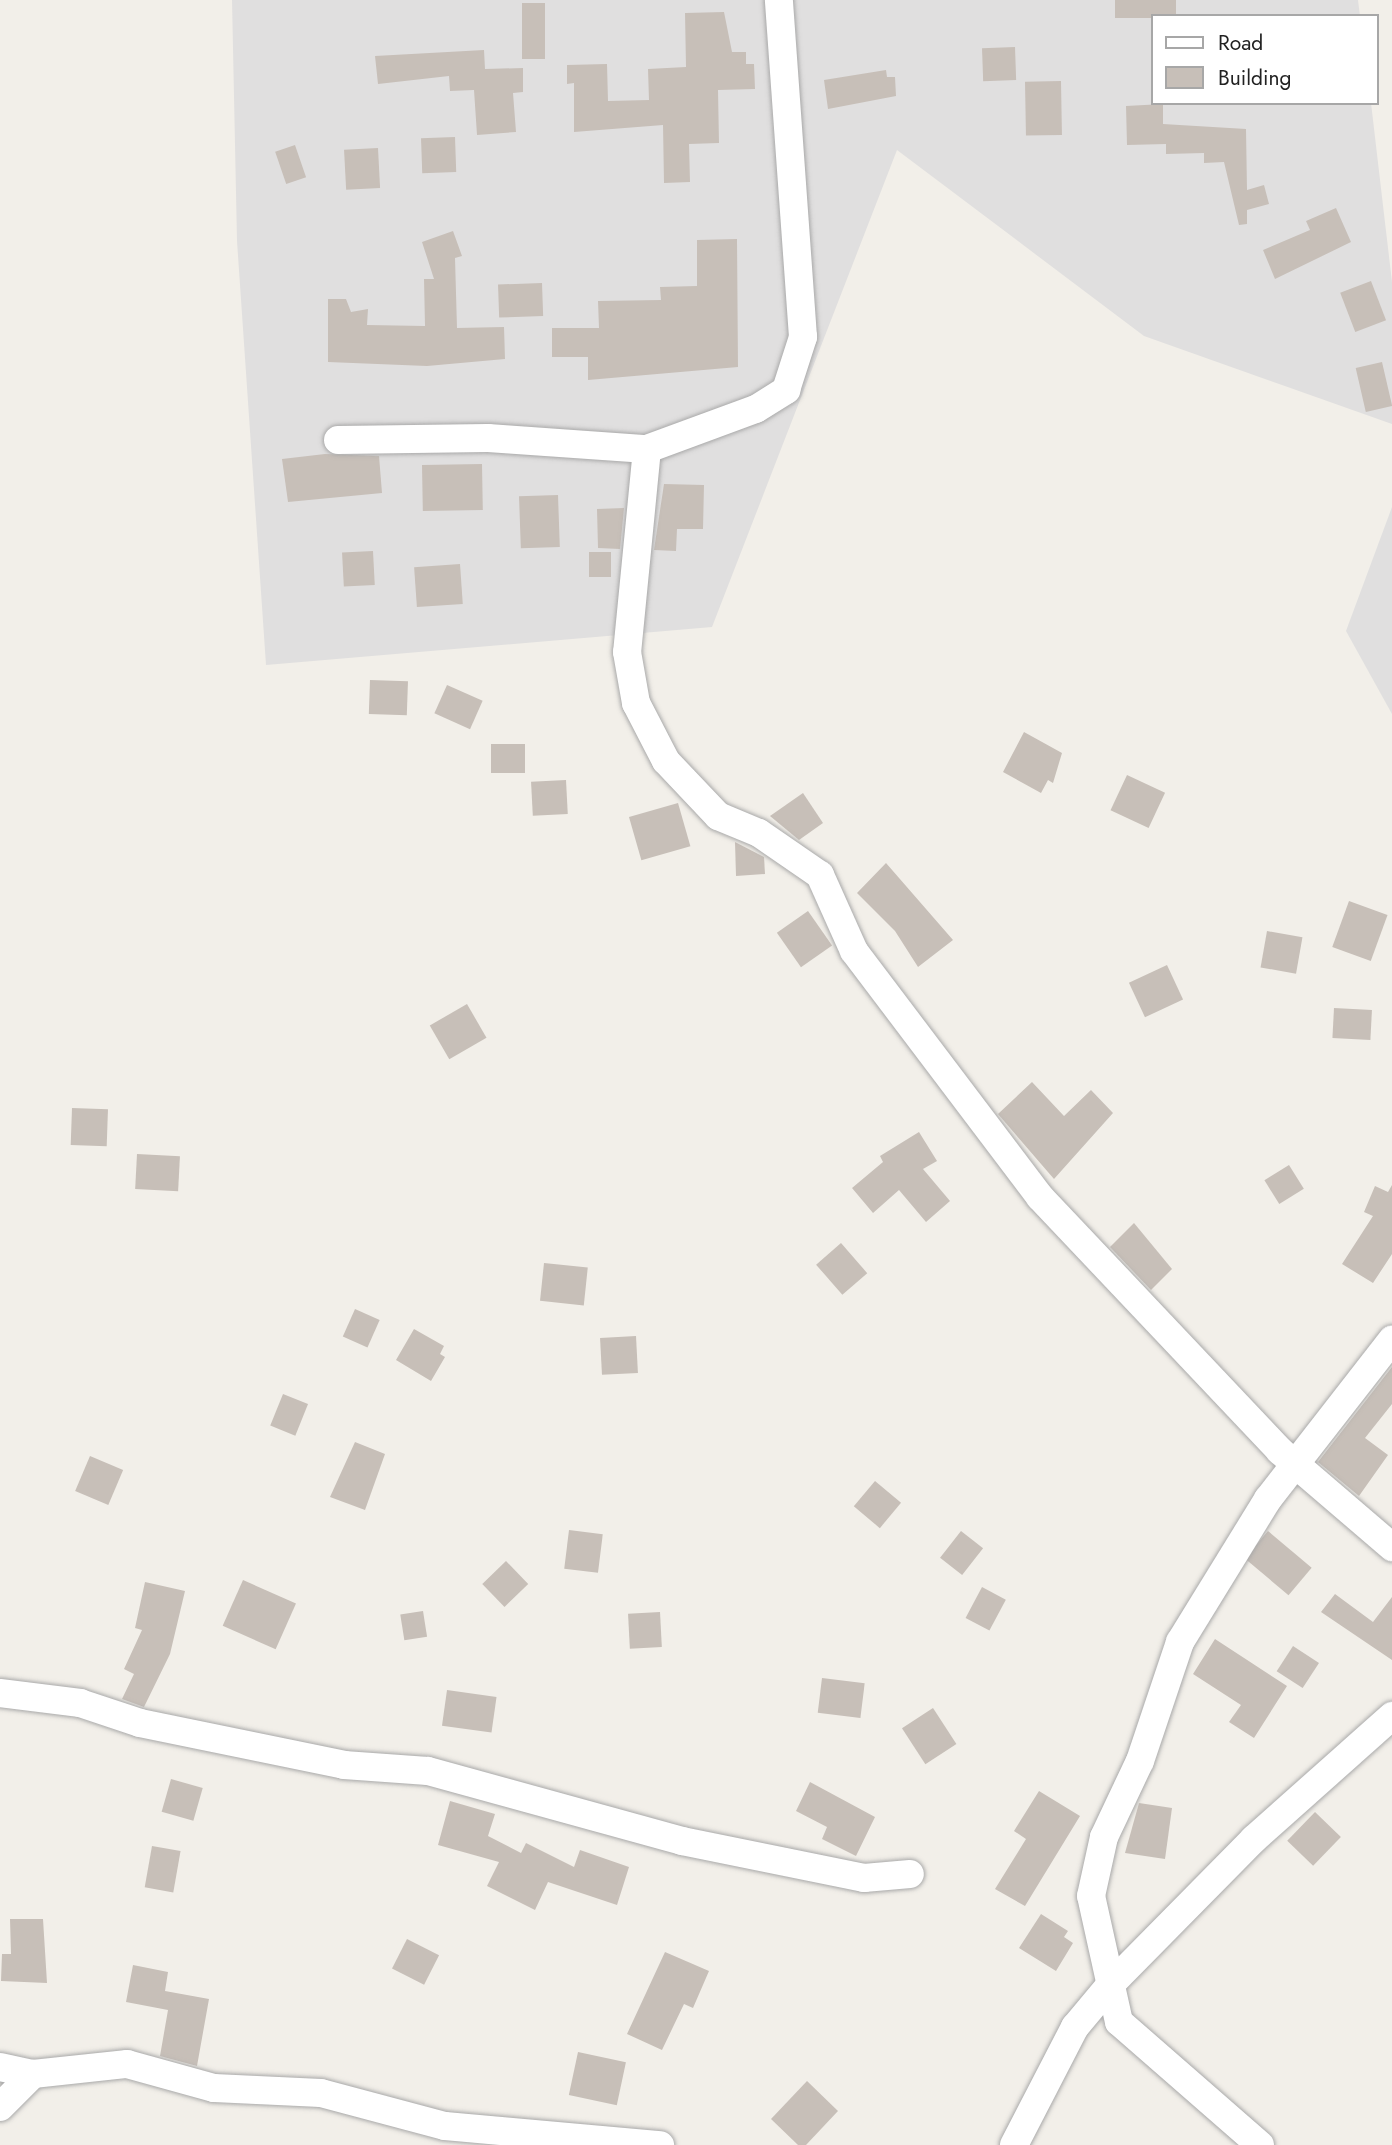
<!DOCTYPE html>
<html>
<head>
<meta charset="utf-8">
<style>
	body { margin:0 }
	#map { position:relative; width:1392px; height:2145px; overflow:hidden; background:#f2efe9; font-family:Jost,sans-serif }
	div>[style] { position:absolute }
	.residential>* { inset:0; background:#e0dfdf }
	.building>* { inset:0; background:#c7bfb8; transform-origin:0 0 }
	.roads { filter:drop-shadow(0 0 2px #a9a9a9) drop-shadow(0 0 2px #a9a9a9) }
	.minor>* { height:28px; margin:-14px; padding:0 14px; transform-origin:14px; border-radius:14px; background:#fff }
	span { translate:-50% -50%; white-space:nowrap; text-align:center; line-height:1.15; -webkit-text-stroke:5px #fff; paint-order:stroke }
	.legend { position:absolute; left:1151px; top:14px; width:228px; height:91px; box-sizing:border-box; background:#fff; border:2px solid #a7a7a7; margin:0; padding:9px 12px; list-style:none; font-size:21px; color:#222 }
	.legend li { display:flex; align-items:center; gap:14px; height:35px }
	.legend b { width:35px; border:2px solid #a7a7a7 }
</style>
</head>
<body>
<div id="map">
	<div class="residential">
		<i style="clip-path:polygon(232px 0,1358px 0,1360px 16px,1152px 16px,1152px 103px,1371px 103px,1392px 282px,1392px 424px,1144px 336px,897px 150px,712px 627px,266px 665px,237px 241px)"></i>
		<i style="clip-path:polygon(1392px 507px,1392px 714px,1346px 631px)"></i>
	</div>
	<div class="building">
		<i style="left:1115px;top:0;width:61px;height:18px"></i>
		<i style="left:522px;top:3px;width:23px;height:56px"></i>
		<i style="clip-path:polygon(724px 12px,732px 52px,746px 52px,746px 64px,754px 64px,755px 89px,718px 90px,719px 143px,689px 144px,690px 182px,664px 183px,663px 125px,574px 132px,574px 83px,567px 84px,567px 65px,607px 64px,608px 101px,649px 100px,648px 69px,686px 67px,685px 13px)"></i>
		<i style="left:1015px;top:47px;width:33px;height:33px;rotate:88deg"></i>
		<i style="clip-path:polygon(484px 50px,485px 69px,523px 68px,523px 92px,513px 93px,516px 132px,477px 135px,474px 90px,450px 91px,449px 76px,378px 84px,375px 56px)"></i>
		<i style="clip-path:polygon(886px 70px,887px 77px,895px 77px,896px 96px,828px 109px,824px 80px)"></i>
		<i style="left:1061px;top:81px;width:54px;height:36px;rotate:89deg"></i>
		<i style="clip-path:polygon(1163px 104px,1163px 124px,1246px 129px,1247px 190px,1264px 185px,1269px 204px,1247px 210px,1247px 224px,1239px 225px,1224px 162px,1204px 163px,1204px 153px,1166px 154px,1166px 144px,1127px 145px,1126px 106px)"></i>
		<i style="left:455px;top:137px;width:35px;height:34px;rotate:88deg"></i>
		<i style="left:295px;top:145px;width:34px;height:21px;rotate:71deg"></i>
		<i style="left:378px;top:148px;width:40px;height:34px;rotate:87deg"></i>
		<i style="clip-path:polygon(1336px 208px,1351px 242px,1275px 279px,1263px 250px,1310px 230px,1306px 221px)"></i>
		<i style="clip-path:polygon(453px 231px,462px 256px,455px 258px,457px 328px,504px 327px,505px 359px,427px 366px,328px 362px,328px 299px,346px 299px,351px 312px,368px 309px,367px 325px,425px 326px,424px 279px,434px 279px,422px 242px)"></i>
		<i style="clip-path:polygon(737px 239px,738px 367px,588px 380px,588px 357px,552px 357px,552px 328px,599px 328px,598px 301px,661px 300px,660px 287px,697px 286px,697px 240px)"></i>
		<i style="left:1371px;top:281px;width:42px;height:33px;rotate:69deg"></i>
		<i style="left:542px;top:283px;width:33px;height:44px;rotate:88deg"></i>
		<i style="left:1382px;top:362px;width:45px;height:27px;rotate:77deg"></i>
		<i style="clip-path:polygon(325px 454px,379px 456px,382px 493px,288px 502px,282px 459px)"></i>
		<i style="left:482px;top:464px;width:46px;height:60px;rotate:89deg"></i>
		<i style="clip-path:polygon(664px 484px,704px 485px,703px 529px,677px 529px,676px 551px,654px 550px)"></i>
		<i style="left:558px;top:495px;width:52px;height:39px;rotate:88deg"></i>
		<i style="clip-path:polygon(624px 508px,620px 549px,598px 548px,597px 509px)"></i>
		<i style="left:373px;top:551px;width:34px;height:31px;rotate:87deg"></i>
		<i style="left:589px;top:552px;width:22px;height:25px"></i>
		<i style="left:460px;top:564px;width:40px;height:46px;rotate:86deg"></i>
		<i style="left:370px;top:680px;width:38px;height:34px;rotate:2deg"></i>
		<i style="left:447px;top:685px;width:39px;height:31px;rotate:24deg"></i>
		<i style="clip-path:polygon(1024px 732px,1062px 753px,1053px 783px,1048px 780px,1041px 793px,1003px 772px)"></i>
		<i style="left:491px;top:744px;width:34px;height:29px"></i>
		<i style="left:1127px;top:775px;width:42px;height:39px;rotate:25deg"></i>
		<i style="left:566px;top:780px;width:34px;height:35px;rotate:87deg"></i>
		<i style="clip-path:polygon(803px 793px,823px 823px,799px 840px,770px 816px)"></i>
		<i style="left:678px;top:803px;width:45px;height:51px;rotate:74deg"></i>
		<i style="clip-path:polygon(735px 842px,764px 857px,765px 874px,736px 876px)"></i>
		<i style="clip-path:polygon(886px 863px,953px 940px,918px 967px,895px 931px,857px 893px)"></i>
		<i style="left:1349px;top:901px;width:41px;height:49px;rotate:20deg"></i>
		<i style="left:808px;top:911px;width:42px;height:38px;rotate:55deg"></i>
		<i style="left:1267px;top:931px;width:36px;height:37px;rotate:10deg"></i>
		<i style="left:1167px;top:965px;width:38px;height:42px;rotate:65deg"></i>
		<i style="left:467px;top:1004px;width:39px;height:43px;rotate:60deg"></i>
		<i style="left:1334px;top:1008px;width:38px;height:30px;rotate:3deg"></i>
		<i style="clip-path:polygon(1032px 1082px,1064px 1116px,1091px 1090px,1113px 1113px,1054px 1179px,998px 1114px)"></i>
		<i style="left:72px;top:1108px;width:36px;height:37px;rotate:2deg"></i>
		<i style="clip-path:polygon(919px 1132px,937px 1161px,923px 1169px,950px 1201px,926px 1222px,899px 1190px,873px 1213px,852px 1188px,883px 1162px,880px 1156px)"></i>
		<i style="left:137px;top:1154px;width:43px;height:35px;rotate:3deg"></i>
		<i style="left:1289px;top:1165px;width:28px;height:29px;rotate:58deg"></i>
		<i style="clip-path:polygon(1392px 1185px,1392px 1254px,1373px 1283px,1342px 1264px,1373px 1216px,1364px 1212px,1375px 1186px,1388px 1192px)"></i>
		<i style="clip-path:polygon(1134px 1223px,1172px 1269px,1151px 1290px,1110px 1247px)"></i>
		<i style="left:841px;top:1243px;width:40px;height:33px;rotate:49deg"></i>
		<i style="left:544px;top:1263px;width:44px;height:38px;rotate:6deg"></i>
		<i style="left:355px;top:1309px;width:27px;height:30px;rotate:24deg"></i>
		<i style="clip-path:polygon(414px 1329px,444px 1346px,440px 1354px,445px 1357px,431px 1381px,396px 1360px)"></i>
		<i style="left:636px;top:1336px;width:37px;height:36px;rotate:87deg"></i>
		<i style="clip-path:polygon(1392px 1367px,1392px 1404px,1365px 1438px,1388px 1455px,1359px 1496px,1318px 1462px)"></i>
		<i style="left:283px;top:1394px;width:27px;height:34px;rotate:22deg"></i>
		<i style="clip-path:polygon(355px 1442px,385px 1454px,365px 1510px,330px 1497px)"></i>
		<i style="left:90px;top:1456px;width:36px;height:38px;rotate:23deg"></i>
		<i style="left:875px;top:1481px;width:34px;height:33px;rotate:40deg"></i>
		<i style="left:569px;top:1530px;width:34px;height:39px;rotate:7deg"></i>
		<i style="left:961px;top:1531px;width:28px;height:34px;rotate:38deg"></i>
		<i style="left:1268px;top:1531px;width:57px;height:36px;rotate:40deg"></i>
		<i style="left:506px;top:1561px;width:32px;height:33px;rotate:46deg"></i>
		<i style="left:243px;top:1580px;width:58px;height:50px;rotate:24deg"></i>
		<i style="clip-path:polygon(145px 1582px,185px 1591px,170px 1654px,144px 1707px,122px 1699px,134px 1674px,124px 1669px,142px 1630px,135px 1628px)"></i>
		<i style="left:982px;top:1587px;width:27px;height:35px;rotate:28deg"></i>
		<i style="clip-path:polygon(1335px 1594px,1373px 1622px,1392px 1597px,1392px 1660px,1321px 1612px)"></i>
		<i style="left:423px;top:1611px;width:26px;height:23px;rotate:81deg"></i>
		<i style="left:660px;top:1612px;width:35px;height:32px;rotate:87deg"></i>
		<i style="clip-path:polygon(1215px 1639px,1287px 1686px,1254px 1738px,1229px 1722px,1241px 1705px,1193px 1674px)"></i>
		<i style="left:1293px;top:1646px;width:31px;height:30px;rotate:33deg"></i>
		<i style="left:822px;top:1678px;width:43px;height:35px;rotate:7deg"></i>
		<i style="left:447px;top:1690px;width:50px;height:36px;rotate:8deg"></i>
		<i style="left:933px;top:1708px;width:43px;height:37px;rotate:57deg"></i>
		<i style="left:171px;top:1779px;width:33px;height:34px;rotate:16deg"></i>
		<i style="clip-path:polygon(810px 1782px,875px 1817px,856px 1856px,822px 1839px,827px 1827px,796px 1811px)"></i>
		<i style="clip-path:polygon(1039px 1791px,1080px 1816px,1025px 1906px,995px 1889px,1026px 1839px,1014px 1831px)"></i>
		<i style="clip-path:polygon(450px 1801px,495px 1814px,488px 1836px,521px 1853px,526px 1843px,574px 1867px,580px 1850px,629px 1867px,617px 1905px,548px 1882px,535px 1910px,487px 1886px,499px 1862px,438px 1845px)"></i>
		<i style="clip-path:polygon(1139px 1803px,1172px 1808px,1165px 1859px,1125px 1853px)"></i>
		<i style="left:1315px;top:1812px;width:36px;height:40px;rotate:44deg"></i>
		<i style="left:152px;top:1846px;width:29px;height:42px;rotate:10deg"></i>
		<i style="clip-path:polygon(1041px 1914px,1068px 1931px,1064px 1937px,1073px 1943px,1056px 1971px,1019px 1948px)"></i>
		<i style="clip-path:polygon(10px 1919px,43px 1919px,47px 1983px,1px 1981px,2px 1954px,11px 1954px)"></i>
		<i style="left:407px;top:1939px;width:36px;height:33px;rotate:27deg"></i>
		<i style="clip-path:polygon(665px 1952px,709px 1971px,693px 2008px,684px 2004px,662px 2050px,627px 2034px)"></i>
		<i style="clip-path:polygon(133px 1965px,168px 1972px,165px 1991px,209px 1999px,197px 2066px,160px 2056px,168px 2010px,126px 2002px)"></i>
		<i style="left:578px;top:2052px;width:49px;height:44px;rotate:12deg"></i>
		<i style="clip-path:polygon(807px 2081px,838px 2111px,806px 2145px,798px 2145px,771px 2119px)"></i>
	</div>
	<div class="roads">
		<div class="minor">
			<i style="left:338px;top:440px;width:150px;rotate:-0.8deg"></i>
			<i style="left:488px;top:438px;width:159px;rotate:4deg"></i>
			<i style="left:647px;top:449px;width:116px;rotate:-20.2deg"></i>
			<i style="left:756px;top:409px;width:36px;rotate:-32deg"></i>
			<i style="left:786px;top:390px;width:56px;rotate:-72.2deg"></i>
			<i style="left:803px;top:337px;width:338px;rotate:-94.1deg"></i>
			<i style="left:647px;top:449px;width:204px;rotate:95.6deg"></i>
			<i style="left:627px;top:652px;width:52px;rotate:80deg"></i>
			<i style="left:636px;top:703px;width:65px;rotate:62.7deg"></i>
			<i style="left:666px;top:761px;width:76px;rotate:46.6deg"></i>
			<i style="left:718px;top:816px;width:44px;rotate:22.5deg"></i>
			<i style="left:759px;top:833px;width:74px;rotate:34.5deg"></i>
			<i style="left:820px;top:875px;width:83px;rotate:65.9deg"></i>
			<i style="left:854px;top:951px;width:308px;rotate:52.9deg"></i>
			<i style="left:1040px;top:1197px;width:349px;rotate:46.6deg"></i>
			<i style="left:1280px;top:1451px;width:148px;rotate:40.6deg"></i>
			<i style="left:0;top:1693px;width:81px;rotate:7.1deg"></i>
			<i style="left:80px;top:1703px;width:63px;rotate:18.4deg"></i>
			<i style="left:140px;top:1723px;width:208px;rotate:11.6deg"></i>
			<i style="left:344px;top:1765px;width:84px;rotate:4.1deg"></i>
			<i style="left:428px;top:1771px;width:263px;rotate:15.4deg"></i>
			<i style="left:682px;top:1841px;width:186px;rotate:11.5deg"></i>
			<i style="left:864px;top:1878px;width:46px;rotate:-5deg"></i>
			<i style="left:0;top:2067px;width:34px;rotate:12deg"></i>
			<i style="left:33px;top:2074px;width:95px;rotate:-6.1deg"></i>
			<i style="left:127px;top:2064px;width:90px;rotate:15.4deg"></i>
			<i style="left:214px;top:2088px;width:107px;rotate:2.7deg"></i>
			<i style="left:321px;top:2093px;width:128px;rotate:14.9deg"></i>
			<i style="left:445px;top:2126px;width:216px;rotate:5.1deg"></i>
			<i style="left:0;top:2107px;width:47px;rotate:-45deg"></i>
			<i style="left:1014px;top:2145px;width:133px;rotate:-62.7deg"></i>
			<i style="left:1075px;top:2027px;width:56px;rotate:-50.1deg"></i>
			<i style="left:1111px;top:1984px;width:204px;rotate:-45.4deg"></i>
			<i style="left:1254px;top:1839px;width:185px;rotate:-41.7deg"></i>
			<i style="left:1260px;top:2145px;width:187px;rotate:-138.9deg"></i>
			<i style="left:1119px;top:2022px;width:129px;rotate:-102.5deg"></i>
			<i style="left:1091px;top:1896px;width:60px;rotate:-77.6deg"></i>
			<i style="left:1104px;top:1837px;width:84px;rotate:-64.7deg"></i>
			<i style="left:1140px;top:1761px;width:126px;rotate:-71.4deg"></i>
			<i style="left:1180px;top:1642px;width:168px;rotate:-58.4deg"></i>
			<i style="left:1268px;top:1499px;width:202px;rotate:-52.1deg"></i>
		</div>
	</div>
	<ul class="legend">
	<li><b style="height:9px;background:#fff"></b>Road</li>
	<li><b style="height:19px;background:#c7bfb8"></b>Building</li>
	</ul>
</div>
</body>
</html>
